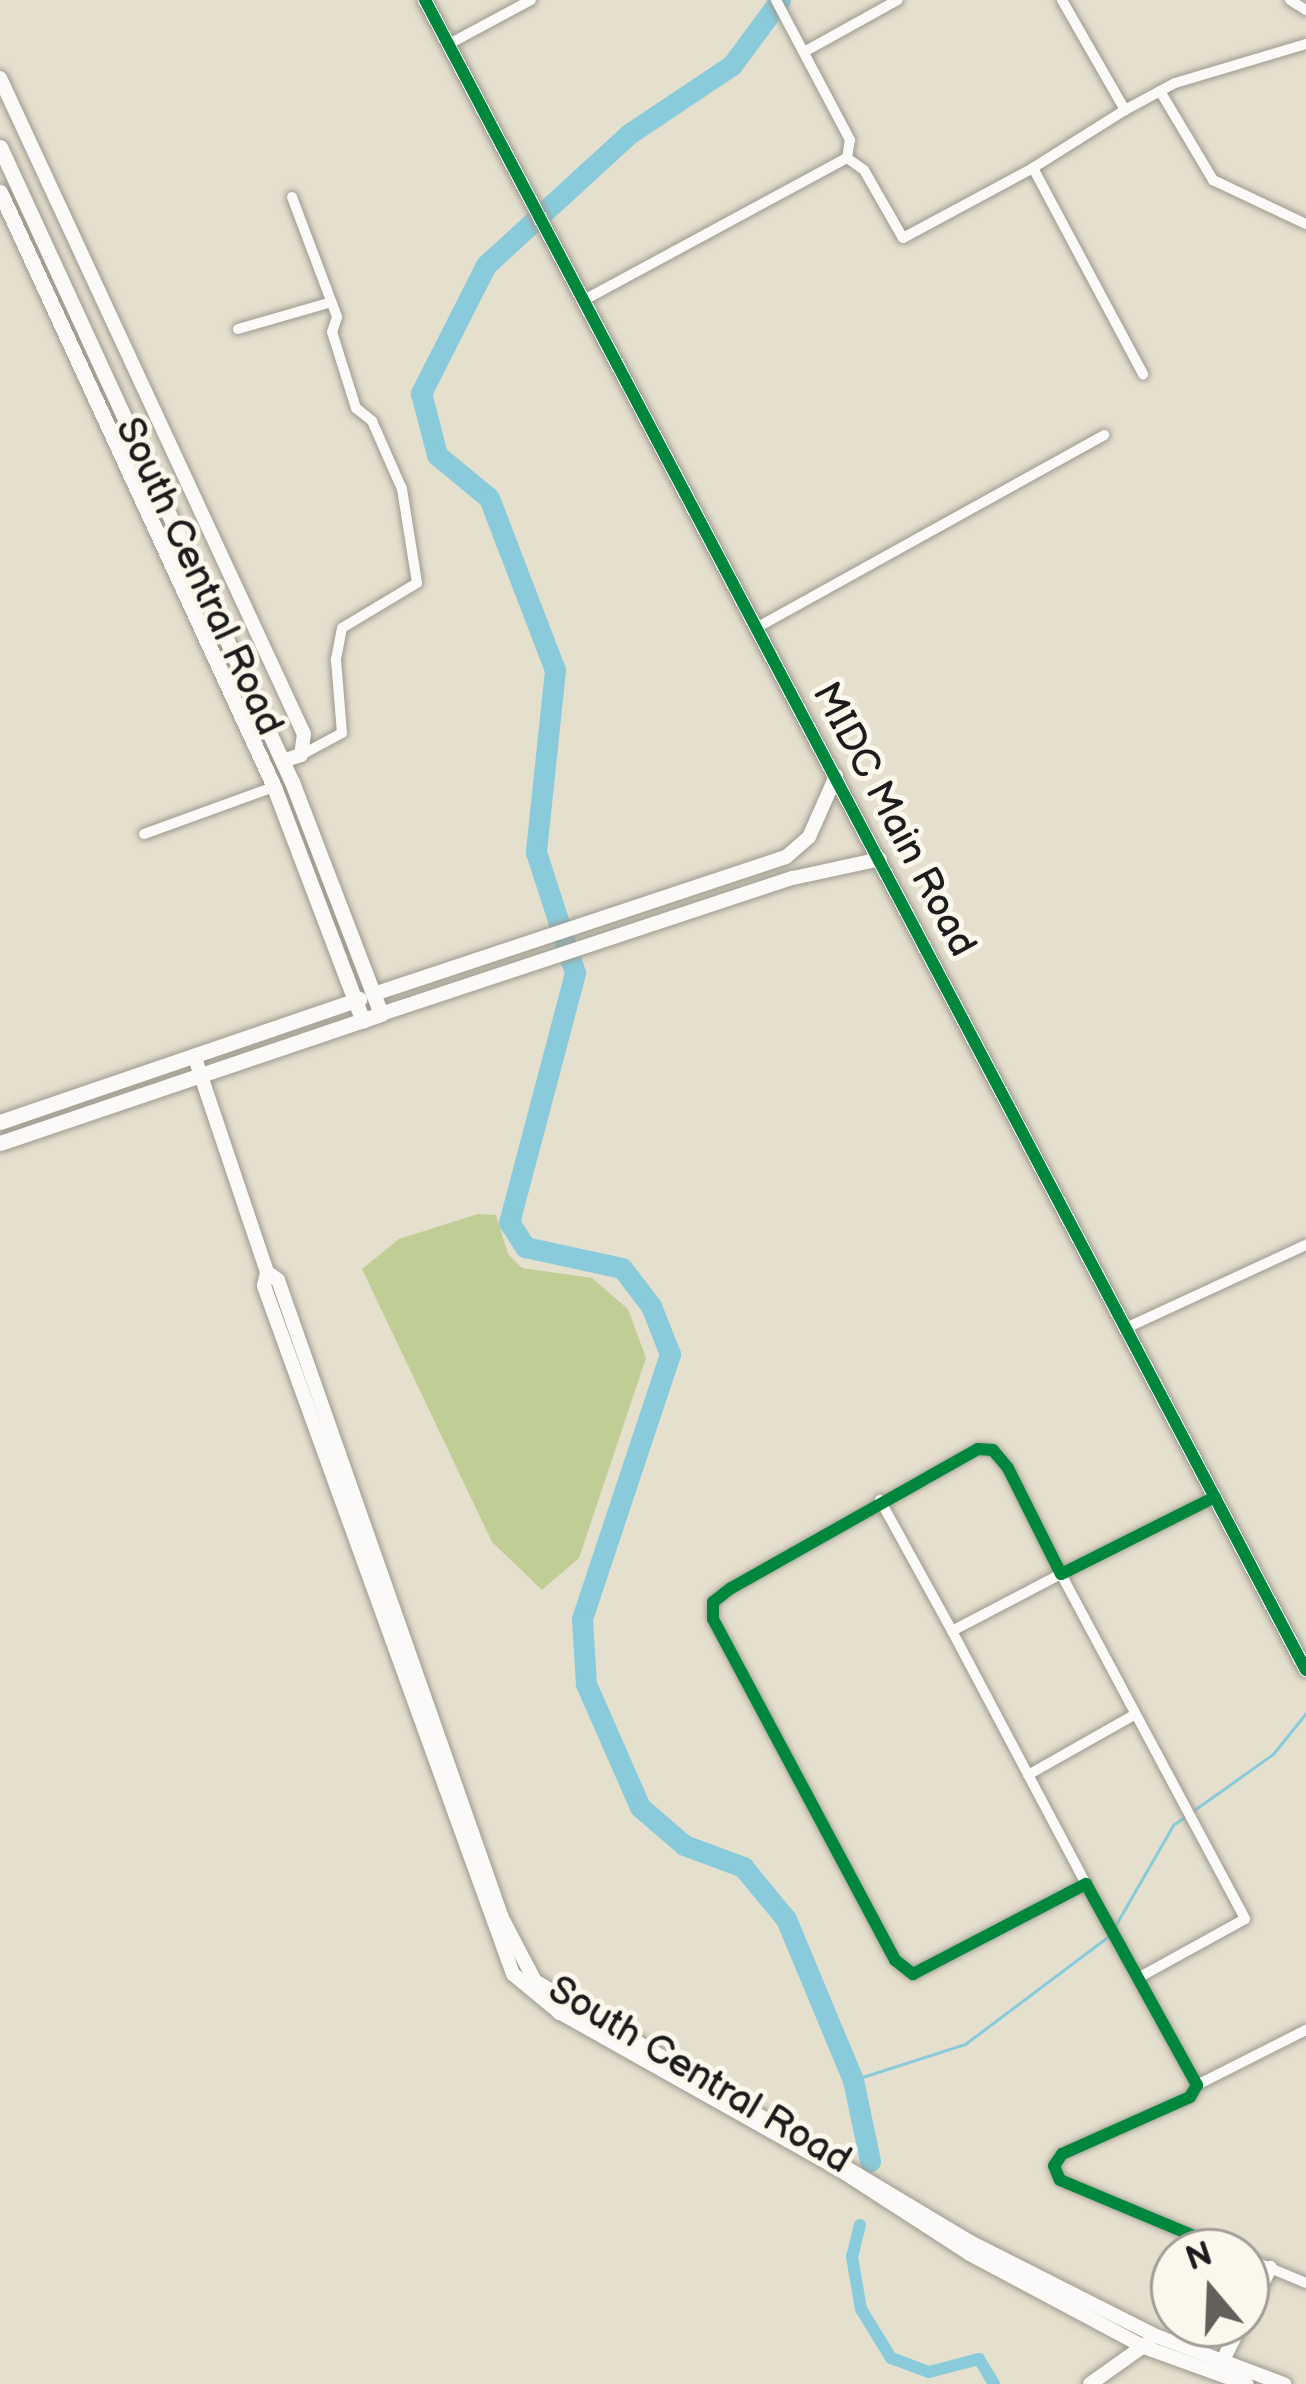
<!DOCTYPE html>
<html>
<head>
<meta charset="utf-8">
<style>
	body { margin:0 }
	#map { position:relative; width:1306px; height:2384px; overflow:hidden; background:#e5dfce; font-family:"Balsamiq Sans",sans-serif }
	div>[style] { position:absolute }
	.green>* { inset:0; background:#c0cd95 }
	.stream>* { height:3px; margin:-1.5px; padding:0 1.5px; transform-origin:1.5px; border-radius:1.5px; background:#89cbdb }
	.canal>* { height:12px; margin:-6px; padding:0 6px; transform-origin:6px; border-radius:6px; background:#89cbdb }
	.river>* { height:21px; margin:-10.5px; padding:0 10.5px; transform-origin:10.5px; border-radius:10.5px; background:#89cbdb }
	.roads { filter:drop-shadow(0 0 3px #9c998f) drop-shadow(0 0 3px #9c998f) }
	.minor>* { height:10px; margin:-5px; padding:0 5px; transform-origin:5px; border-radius:5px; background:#fbfaf8 }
	.tertiary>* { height:14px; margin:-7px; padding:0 7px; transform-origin:7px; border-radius:7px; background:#fbfaf8 }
	.secondary>* { height:15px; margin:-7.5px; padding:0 7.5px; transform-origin:7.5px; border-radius:7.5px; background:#fbfaf8 }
	.cycleway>* { height:12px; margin:-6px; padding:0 6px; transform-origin:6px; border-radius:6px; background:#00873e }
	span { translate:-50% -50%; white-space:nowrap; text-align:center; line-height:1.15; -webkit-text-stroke:10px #fbf7ec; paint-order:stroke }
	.street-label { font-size:39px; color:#1c1c1c }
	.north { position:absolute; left:1150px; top:2228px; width:120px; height:120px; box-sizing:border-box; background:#fbf7ec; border:3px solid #a29f99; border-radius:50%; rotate:341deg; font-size:33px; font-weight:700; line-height:48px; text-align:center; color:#1c1c1c }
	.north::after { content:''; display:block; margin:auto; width:42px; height:54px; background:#62605a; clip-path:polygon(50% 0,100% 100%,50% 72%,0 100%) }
</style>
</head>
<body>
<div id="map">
	<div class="green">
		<i style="clip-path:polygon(478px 1214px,496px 1215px,508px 1254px,522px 1268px,592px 1278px,628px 1309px,646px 1358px,579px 1558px,542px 1590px,492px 1542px,362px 1269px,399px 1239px)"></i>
	</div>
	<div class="stream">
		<i style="left:1115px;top:1926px;width:116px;rotate:-60.1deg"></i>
		<i style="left:1173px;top:1825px;width:123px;rotate:-35.4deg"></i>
		<i style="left:1273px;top:1754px;width:53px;rotate:-51.2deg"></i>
		<i style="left:853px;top:2080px;width:118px;rotate:-17.8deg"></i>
		<i style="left:965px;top:2044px;width:181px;rotate:-36.9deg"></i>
	</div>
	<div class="canal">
		<i style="left:860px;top:2225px;width:33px;rotate:104deg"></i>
		<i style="left:852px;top:2257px;width:53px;rotate:80.2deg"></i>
		<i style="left:861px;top:2309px;width:57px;rotate:58.5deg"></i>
		<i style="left:891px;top:2358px;width:40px;rotate:20.2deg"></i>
		<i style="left:929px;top:2372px;width:52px;rotate:-14.6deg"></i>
		<i style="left:979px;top:2359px;width:29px;rotate:59deg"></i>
	</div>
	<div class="river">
		<i style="left:780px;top:0;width:81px;rotate:126.4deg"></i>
		<i style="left:732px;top:65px;width:124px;rotate:146.2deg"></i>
		<i style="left:629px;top:134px;width:194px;rotate:137.5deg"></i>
		<i style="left:486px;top:265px;width:144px;rotate:116.9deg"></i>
		<i style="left:421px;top:393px;width:64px;rotate:75.5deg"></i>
		<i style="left:437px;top:455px;width:67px;rotate:39.6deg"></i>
		<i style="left:489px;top:498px;width:184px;rotate:69deg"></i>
		<i style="left:555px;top:670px;width:183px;rotate:96deg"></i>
		<i style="left:536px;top:852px;width:127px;rotate:72.1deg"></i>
		<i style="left:575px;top:973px;width:258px;rotate:104.8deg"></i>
		<i style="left:509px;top:1222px;width:30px;rotate:57deg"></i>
		<i style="left:525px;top:1247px;width:99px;rotate:12.2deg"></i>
		<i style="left:622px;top:1268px;width:48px;rotate:52.7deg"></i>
		<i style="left:651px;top:1306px;width:52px;rotate:68.4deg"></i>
		<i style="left:670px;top:1354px;width:279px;rotate:108.4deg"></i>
		<i style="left:582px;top:1619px;width:65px;rotate:86.5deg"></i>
		<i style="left:586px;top:1684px;width:134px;rotate:66.3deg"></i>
		<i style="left:640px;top:1807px;width:58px;rotate:40.8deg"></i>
		<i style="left:684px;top:1845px;width:63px;rotate:20.4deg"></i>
		<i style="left:743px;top:1867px;width:67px;rotate:50.4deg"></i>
		<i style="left:786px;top:1919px;width:174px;rotate:67.4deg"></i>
		<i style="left:853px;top:2080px;width:83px;rotate:78.1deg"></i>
	</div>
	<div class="roads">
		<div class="minor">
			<i style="left:1062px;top:0;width:127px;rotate:60.2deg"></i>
			<i style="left:1125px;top:110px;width:109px;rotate:147.8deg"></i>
			<i style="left:1033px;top:168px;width:234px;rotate:61.9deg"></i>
			<i style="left:1290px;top:0;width:19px;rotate:32deg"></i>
			<i style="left:449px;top:44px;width:93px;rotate:-28.2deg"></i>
			<i style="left:804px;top:52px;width:107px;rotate:-29deg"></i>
			<i style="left:1160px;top:91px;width:104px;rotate:59.2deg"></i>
			<i style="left:1213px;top:180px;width:103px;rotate:25.3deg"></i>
			<i style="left:1125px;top:110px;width:57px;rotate:-28.4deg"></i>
			<i style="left:1175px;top:83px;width:137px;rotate:-16.6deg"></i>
			<i style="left:847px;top:158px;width:21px;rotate:35deg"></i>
			<i style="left:864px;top:170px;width:78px;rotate:60.2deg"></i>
			<i style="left:903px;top:238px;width:148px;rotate:-28.3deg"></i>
			<i style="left:292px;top:197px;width:128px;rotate:69.4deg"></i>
			<i style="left:337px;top:317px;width:16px;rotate:108deg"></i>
			<i style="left:332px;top:332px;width:80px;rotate:72.5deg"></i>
			<i style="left:356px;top:408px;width:21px;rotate:39deg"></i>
			<i style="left:372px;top:421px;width:74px;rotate:66.2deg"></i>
			<i style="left:402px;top:489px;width:95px;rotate:80.9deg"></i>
			<i style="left:417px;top:583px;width:87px;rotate:149deg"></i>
			<i style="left:342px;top:628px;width:33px;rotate:101deg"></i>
			<i style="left:336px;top:660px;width:73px;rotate:85.3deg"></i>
			<i style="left:342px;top:733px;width:47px;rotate:151.8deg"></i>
			<i style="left:586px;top:299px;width:297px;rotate:-28.4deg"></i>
			<i style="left:847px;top:158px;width:18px;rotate:-81deg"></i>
			<i style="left:850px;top:140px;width:158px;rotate:-117.9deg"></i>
			<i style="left:238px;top:329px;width:94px;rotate:-16.1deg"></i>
			<i style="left:758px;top:627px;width:396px;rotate:-29deg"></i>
			<i style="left:144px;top:834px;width:138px;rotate:-19.9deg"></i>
			<i style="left:1126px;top:1328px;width:198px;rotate:-24.8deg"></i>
			<i style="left:1215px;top:1497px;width:172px;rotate:153.4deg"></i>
			<i style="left:1061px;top:1574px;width:119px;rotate:-116.6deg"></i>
			<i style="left:1008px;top:1468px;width:23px;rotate:-130deg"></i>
			<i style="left:993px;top:1450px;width:15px;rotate:-176deg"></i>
			<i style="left:978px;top:1449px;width:283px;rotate:150.6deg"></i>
			<i style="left:731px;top:1588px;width:23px;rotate:142deg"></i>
			<i style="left:713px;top:1602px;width:17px;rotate:90deg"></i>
			<i style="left:713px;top:1619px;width:387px;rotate:61.9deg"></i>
			<i style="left:895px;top:1960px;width:23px;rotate:38deg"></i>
			<i style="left:913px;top:1974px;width:195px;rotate:-27.5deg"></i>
			<i style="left:1086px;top:1884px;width:230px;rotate:61.1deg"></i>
			<i style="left:1197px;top:2085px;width:14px;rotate:120deg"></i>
			<i style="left:1190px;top:2097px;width:140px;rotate:156deg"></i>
			<i style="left:1062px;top:2154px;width:14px;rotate:124deg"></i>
			<i style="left:1054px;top:2166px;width:15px;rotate:67deg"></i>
			<i style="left:1060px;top:2180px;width:186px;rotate:22.7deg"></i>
			<i style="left:880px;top:1500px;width:149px;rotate:61.2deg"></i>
			<i style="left:1028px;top:1775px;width:122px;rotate:-29.5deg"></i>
			<i style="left:1086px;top:1884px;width:286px;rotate:-117.9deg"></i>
			<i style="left:952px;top:1631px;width:123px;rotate:-27.6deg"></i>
			<i style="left:1061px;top:1574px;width:391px;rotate:61.9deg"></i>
			<i style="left:1245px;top:1919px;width:122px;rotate:151.1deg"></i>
			<i style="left:1197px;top:2085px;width:122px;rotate:-26.8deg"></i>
			<i style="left:1246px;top:2258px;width:65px;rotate:22.6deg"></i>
		</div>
		<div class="tertiary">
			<i style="left:425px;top:0;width:1888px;rotate:62.19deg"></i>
			<i style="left:0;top:78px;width:723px;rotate:65.14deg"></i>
			<i style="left:304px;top:734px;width:21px;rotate:98deg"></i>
			<i style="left:301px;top:755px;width:19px;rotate:162deg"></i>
			<i style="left:374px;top:994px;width:434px;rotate:-18.4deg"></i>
			<i style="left:786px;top:857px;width:30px;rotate:-41deg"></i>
			<i style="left:809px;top:837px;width:67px;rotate:-66.1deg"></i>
			<i style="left:381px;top:1014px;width:434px;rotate:-18.3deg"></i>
			<i style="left:793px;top:878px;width:89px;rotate:-12.3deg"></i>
			<i style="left:195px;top:1058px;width:226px;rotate:71.4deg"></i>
			<i style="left:267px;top:1272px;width:14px;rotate:102deg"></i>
			<i style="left:264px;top:1286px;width:732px;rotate:70.1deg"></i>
			<i style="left:513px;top:1974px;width:60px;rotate:39.6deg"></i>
			<i style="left:559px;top:2012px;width:319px;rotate:29.3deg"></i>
			<i style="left:837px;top:2168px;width:158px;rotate:32.9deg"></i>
			<i style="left:970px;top:2254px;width:197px;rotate:28.1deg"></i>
			<i style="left:1144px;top:2347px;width:109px;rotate:19.8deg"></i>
			<i style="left:267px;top:1272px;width:14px;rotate:36deg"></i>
			<i style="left:278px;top:1280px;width:676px;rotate:70.65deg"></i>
			<i style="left:502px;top:1918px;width:71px;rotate:62.4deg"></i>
			<i style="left:535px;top:1981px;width:507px;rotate:30.96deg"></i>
			<i style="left:970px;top:2242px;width:208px;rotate:26.8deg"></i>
			<i style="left:1156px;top:2336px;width:137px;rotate:20.6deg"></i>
			<i style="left:1246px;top:2315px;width:53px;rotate:-62.9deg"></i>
			<i style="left:1222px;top:2362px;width:42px;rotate:-63.4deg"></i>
			<i style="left:1090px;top:2384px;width:72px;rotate:-35.4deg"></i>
		</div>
		<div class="secondary">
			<i style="left:0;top:147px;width:699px;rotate:65.31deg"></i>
			<i style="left:292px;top:782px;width:248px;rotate:69deg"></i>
			<i style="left:381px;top:1014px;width:402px;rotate:161.3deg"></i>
			<i style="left:0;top:192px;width:655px;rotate:65.27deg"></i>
			<i style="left:274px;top:787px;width:250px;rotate:69.2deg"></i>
			<i style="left:0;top:1122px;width:380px;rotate:-18.9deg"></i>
			<i style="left:559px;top:2012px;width:12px;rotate:-55deg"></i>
		</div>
	</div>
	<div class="cycleway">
		<i style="left:425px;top:0;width:1888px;rotate:62.19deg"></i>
		<i style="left:1215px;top:1497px;width:172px;rotate:153.4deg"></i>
		<i style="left:1061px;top:1574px;width:119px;rotate:-116.6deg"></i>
		<i style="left:1008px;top:1468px;width:23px;rotate:-130deg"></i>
		<i style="left:993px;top:1450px;width:15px;rotate:-176deg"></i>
		<i style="left:978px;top:1449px;width:283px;rotate:150.6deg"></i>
		<i style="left:731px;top:1588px;width:23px;rotate:142deg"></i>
		<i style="left:713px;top:1602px;width:17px;rotate:90deg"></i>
		<i style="left:713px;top:1619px;width:387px;rotate:61.9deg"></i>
		<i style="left:895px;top:1960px;width:23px;rotate:38deg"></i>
		<i style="left:913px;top:1974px;width:195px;rotate:-27.5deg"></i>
		<i style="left:1086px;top:1884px;width:230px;rotate:61.1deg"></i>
		<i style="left:1197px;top:2085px;width:14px;rotate:120deg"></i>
		<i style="left:1190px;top:2097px;width:140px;rotate:156deg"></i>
		<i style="left:1062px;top:2154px;width:14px;rotate:124deg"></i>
		<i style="left:1054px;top:2166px;width:15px;rotate:67deg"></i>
		<i style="left:1060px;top:2180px;width:186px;rotate:22.7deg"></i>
	</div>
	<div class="street-label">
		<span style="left:198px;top:577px;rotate:65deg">South Central Road</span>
		<span style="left:893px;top:820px;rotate:62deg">MIDC Main Road</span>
		<span style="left:699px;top:2076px;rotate:31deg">South Central Road</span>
	</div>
	<div class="north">N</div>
</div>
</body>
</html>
